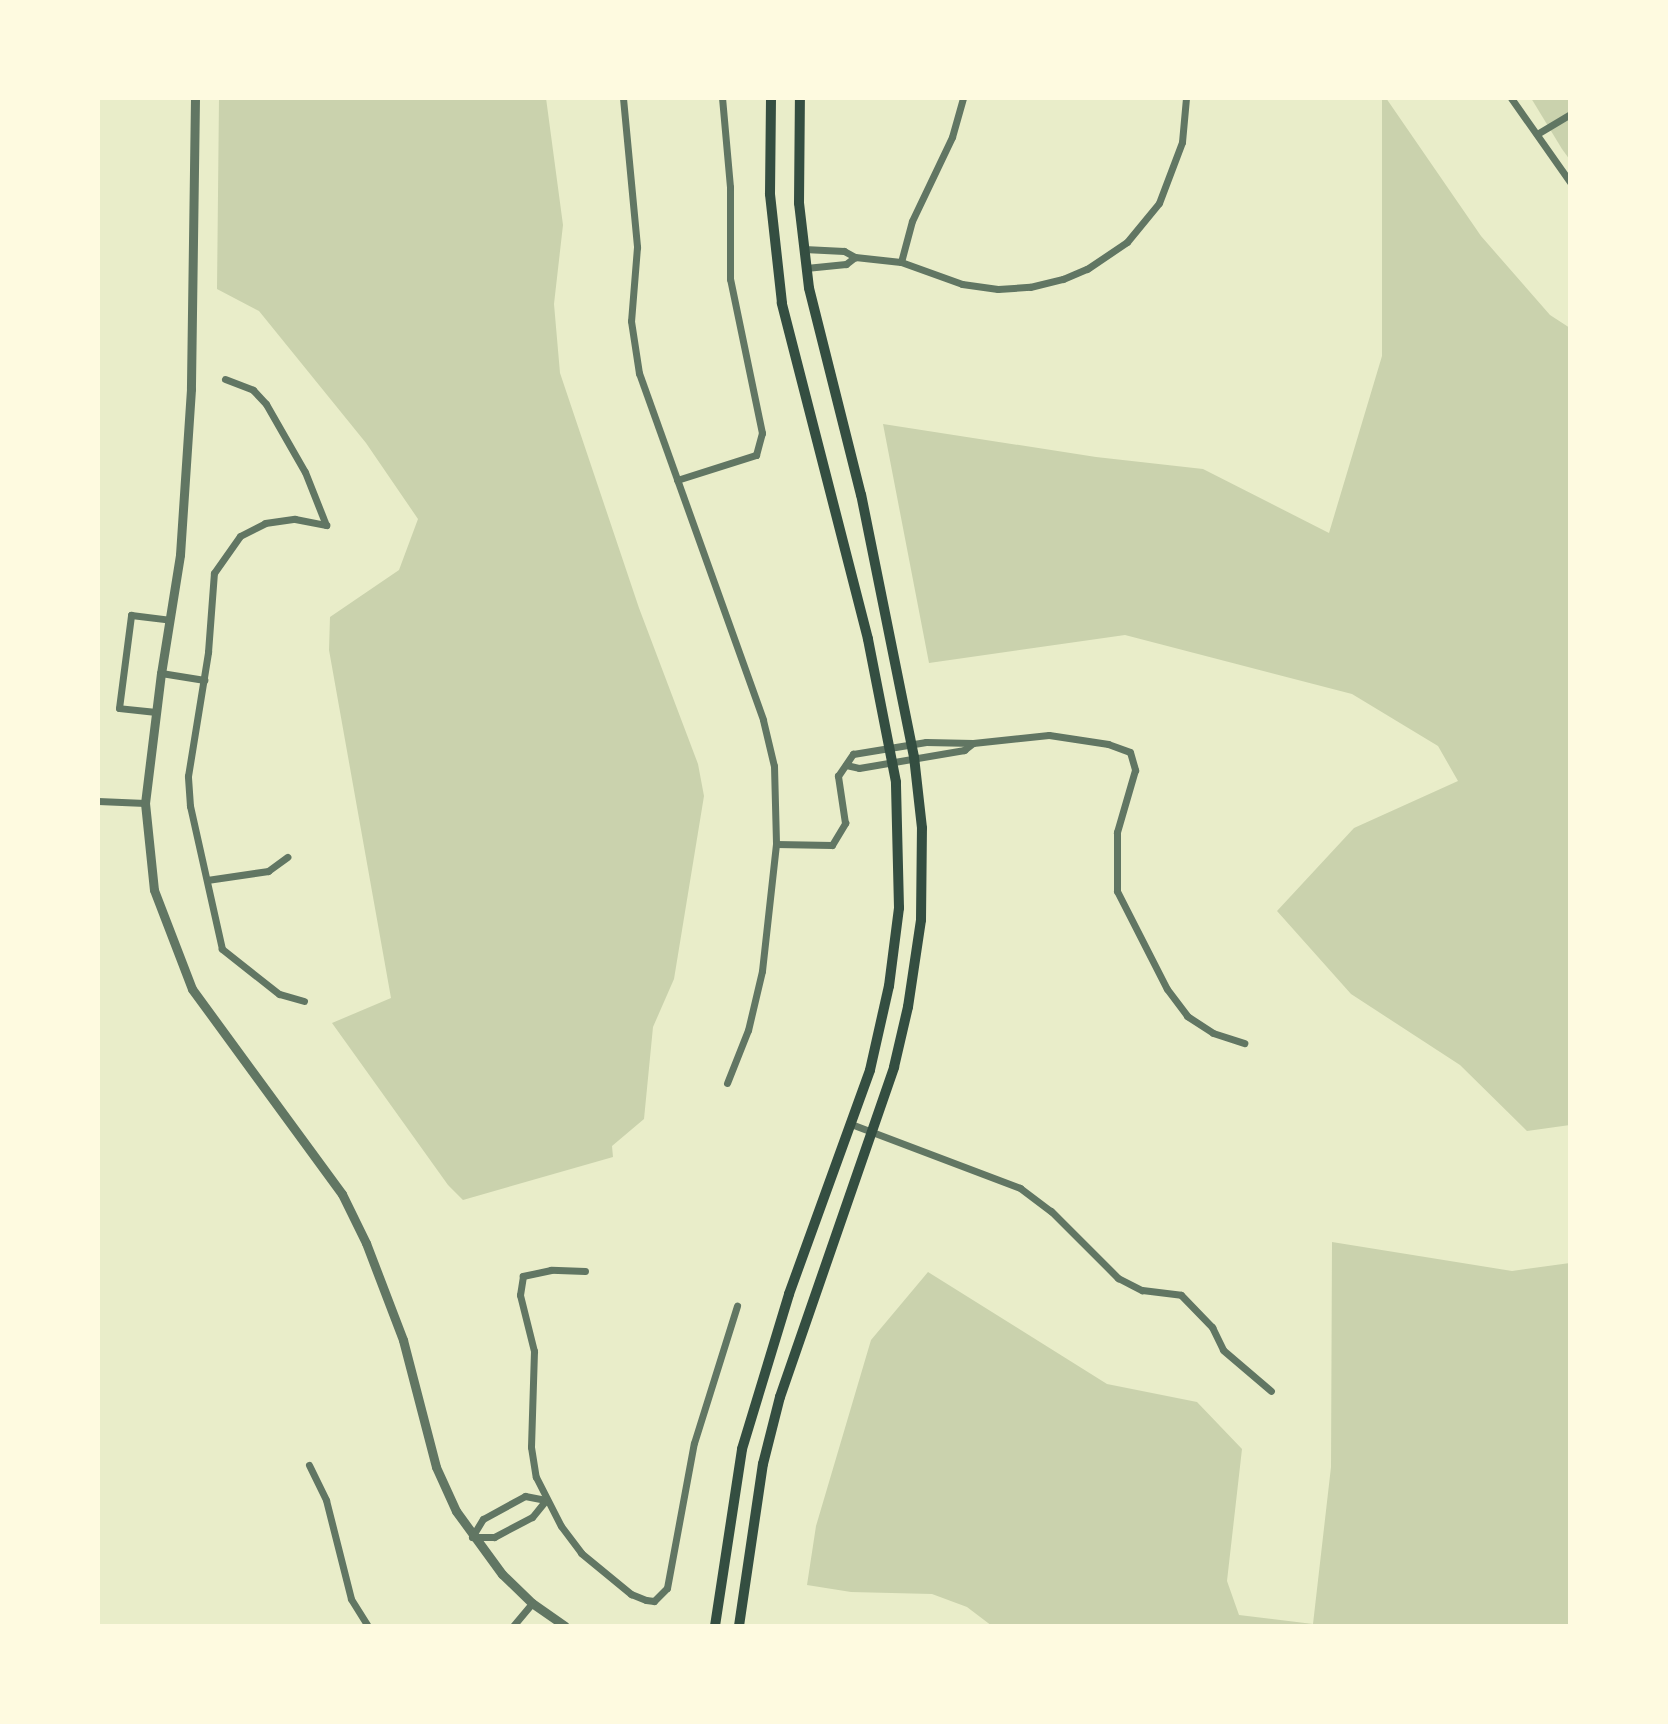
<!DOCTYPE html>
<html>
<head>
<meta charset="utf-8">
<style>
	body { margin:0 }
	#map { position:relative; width:1668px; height:1724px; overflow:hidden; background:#e9edc9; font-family:"DM Sans",sans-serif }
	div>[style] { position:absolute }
	.green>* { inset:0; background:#cad2ad }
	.minor>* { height:7px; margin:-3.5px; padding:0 3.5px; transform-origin:3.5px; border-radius:3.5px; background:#617663 }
	.tertiary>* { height:9px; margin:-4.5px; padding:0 4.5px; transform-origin:4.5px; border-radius:4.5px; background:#617663 }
	.secondary>* { height:10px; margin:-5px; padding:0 5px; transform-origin:5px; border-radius:5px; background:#344e41 }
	span { translate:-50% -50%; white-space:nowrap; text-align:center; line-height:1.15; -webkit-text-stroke:8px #fefae0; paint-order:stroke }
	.frame { position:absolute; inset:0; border:100px solid #fefae0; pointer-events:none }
</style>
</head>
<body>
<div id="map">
	<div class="green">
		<i style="clip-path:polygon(219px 98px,546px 98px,563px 225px,554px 304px,560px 373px,639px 608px,698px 764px,704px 796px,674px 979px,653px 1027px,644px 1119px,612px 1146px,613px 1157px,463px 1200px,448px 1185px,332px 1023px,391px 998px,329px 650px,330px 617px,399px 570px,418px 519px,366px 443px,259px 311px,217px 289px)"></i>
		<i style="clip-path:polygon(1382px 98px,1386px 98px,1481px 236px,1550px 315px,1570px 328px,1570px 1125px,1527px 1131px,1460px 1065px,1351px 994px,1277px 911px,1354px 828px,1458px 781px,1438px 746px,1352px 694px,1125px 635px,929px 663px,883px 424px,1096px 457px,1203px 469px,1329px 533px,1382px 356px)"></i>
		<i style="clip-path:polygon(1531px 98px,1570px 98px,1570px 160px,1562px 149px)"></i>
		<i style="clip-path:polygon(1332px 1242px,1512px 1271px,1570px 1263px,1570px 1626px,992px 1626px,967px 1607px,932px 1594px,851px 1592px,807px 1585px,816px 1526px,871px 1340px,928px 1272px,1107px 1384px,1197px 1402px,1242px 1449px,1227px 1581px,1239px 1615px,1313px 1624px,1331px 1467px)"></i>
	</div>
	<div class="minor">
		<i style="left:623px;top:98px;width:150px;rotate:84.6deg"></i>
		<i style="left:637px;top:247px;width:74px;rotate:94.6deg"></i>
		<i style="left:631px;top:321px;width:53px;rotate:81.3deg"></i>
		<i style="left:639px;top:373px;width:368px;rotate:70.3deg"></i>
		<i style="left:763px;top:720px;width:47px;rotate:76.6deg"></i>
		<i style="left:774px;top:766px;width:78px;rotate:88.5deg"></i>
		<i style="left:776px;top:844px;width:128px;rotate:96.3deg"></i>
		<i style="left:762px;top:971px;width:61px;rotate:103.3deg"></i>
		<i style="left:748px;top:1030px;width:57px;rotate:111.6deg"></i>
		<i style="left:1511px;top:98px;width:103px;rotate:54.9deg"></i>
		<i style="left:1537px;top:134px;width:39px;rotate:-31deg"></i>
		<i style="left:804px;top:249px;width:40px;rotate:2.9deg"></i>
		<i style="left:844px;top:251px;width:13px;rotate:29deg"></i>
		<i style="left:855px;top:257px;width:46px;rotate:6.2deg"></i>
		<i style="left:901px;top:262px;width:65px;rotate:19.8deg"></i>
		<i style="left:962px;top:284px;width:36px;rotate:8deg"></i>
		<i style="left:998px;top:289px;width:32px;rotate:-4deg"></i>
		<i style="left:1030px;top:287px;width:34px;rotate:-14deg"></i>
		<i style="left:1063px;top:279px;width:26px;rotate:-23deg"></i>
		<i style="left:1087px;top:269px;width:48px;rotate:-34deg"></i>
		<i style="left:1127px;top:242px;width:50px;rotate:-50.6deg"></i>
		<i style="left:1159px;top:203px;width:65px;rotate:-69.3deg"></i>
		<i style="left:1182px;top:142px;width:44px;rotate:-84.8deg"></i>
		<i style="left:901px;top:262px;width:42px;rotate:-75deg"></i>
		<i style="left:912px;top:221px;width:93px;rotate:-64.5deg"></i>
		<i style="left:952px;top:137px;width:41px;rotate:-74.2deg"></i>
		<i style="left:806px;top:268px;width:40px;rotate:-5.7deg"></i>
		<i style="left:846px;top:264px;width:11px;rotate:-38deg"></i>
		<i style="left:225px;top:379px;width:30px;rotate:21deg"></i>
		<i style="left:253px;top:390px;width:19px;rotate:47deg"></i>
		<i style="left:266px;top:404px;width:78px;rotate:60.2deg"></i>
		<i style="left:305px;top:472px;width:57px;rotate:68.4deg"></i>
		<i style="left:677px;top:480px;width:83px;rotate:-17.6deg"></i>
		<i style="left:756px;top:455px;width:23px;rotate:-75deg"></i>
		<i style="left:762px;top:433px;width:157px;rotate:-101.7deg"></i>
		<i style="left:730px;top:279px;width:92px;rotate:-90deg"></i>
		<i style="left:730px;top:187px;width:89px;rotate:-95.1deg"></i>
		<i style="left:161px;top:673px;width:44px;rotate:9.2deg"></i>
		<i style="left:156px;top:712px;width:37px;rotate:-174deg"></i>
		<i style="left:119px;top:708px;width:94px;rotate:-82.6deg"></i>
		<i style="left:131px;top:615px;width:38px;rotate:7deg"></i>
		<i style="left:846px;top:765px;width:13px;rotate:13deg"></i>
		<i style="left:859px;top:768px;width:107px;rotate:-9.7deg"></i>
		<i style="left:964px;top:750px;width:11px;rotate:-38deg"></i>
		<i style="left:98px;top:801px;width:47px;rotate:2.4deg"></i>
		<i style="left:776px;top:844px;width:56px;rotate:1deg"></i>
		<i style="left:832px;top:845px;width:26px;rotate:-59deg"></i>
		<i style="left:845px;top:823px;width:48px;rotate:-98.5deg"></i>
		<i style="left:838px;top:776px;width:27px;rotate:-56deg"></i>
		<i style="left:853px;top:754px;width:74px;rotate:-9.3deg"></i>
		<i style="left:926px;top:742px;width:47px;rotate:1.2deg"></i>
		<i style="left:973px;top:743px;width:76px;rotate:-6deg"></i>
		<i style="left:1049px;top:735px;width:60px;rotate:8.7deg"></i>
		<i style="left:1108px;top:744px;width:23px;rotate:20deg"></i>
		<i style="left:1130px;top:752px;width:19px;rotate:74deg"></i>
		<i style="left:1135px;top:770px;width:65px;rotate:106.2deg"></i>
		<i style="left:1117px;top:832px;width:59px;rotate:90deg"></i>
		<i style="left:1117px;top:891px;width:110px;rotate:63deg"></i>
		<i style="left:1167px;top:989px;width:34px;rotate:53deg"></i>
		<i style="left:1187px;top:1016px;width:31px;rotate:33deg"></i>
		<i style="left:1213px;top:1033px;width:33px;rotate:18deg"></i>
		<i style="left:207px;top:880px;width:62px;rotate:-8.4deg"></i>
		<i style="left:268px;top:871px;width:24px;rotate:-36deg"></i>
		<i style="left:304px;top:1001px;width:26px;rotate:-164deg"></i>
		<i style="left:279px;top:994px;width:73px;rotate:-141.7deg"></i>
		<i style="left:222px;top:949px;width:147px;rotate:-102.6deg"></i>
		<i style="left:190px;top:806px;width:30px;rotate:-94deg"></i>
		<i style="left:188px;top:776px;width:126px;rotate:-80.8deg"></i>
		<i style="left:208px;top:652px;width:79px;rotate:-85.7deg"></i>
		<i style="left:214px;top:573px;width:45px;rotate:-54.9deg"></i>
		<i style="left:240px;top:536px;width:28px;rotate:-27deg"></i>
		<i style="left:265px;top:523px;width:30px;rotate:-8deg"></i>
		<i style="left:295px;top:519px;width:32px;rotate:11deg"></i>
		<i style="left:851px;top:1124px;width:181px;rotate:20.7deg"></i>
		<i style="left:1020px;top:1188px;width:39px;rotate:37deg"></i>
		<i style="left:1051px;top:1211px;width:95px;rotate:45deg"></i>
		<i style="left:1118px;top:1278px;width:27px;rotate:27deg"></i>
		<i style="left:1142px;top:1290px;width:39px;rotate:7deg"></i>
		<i style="left:1181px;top:1295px;width:45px;rotate:45.9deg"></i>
		<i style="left:1212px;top:1327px;width:25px;rotate:64deg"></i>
		<i style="left:1223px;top:1350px;width:63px;rotate:40.5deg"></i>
		<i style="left:585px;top:1271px;width:34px;rotate:-178deg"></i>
		<i style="left:551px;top:1270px;width:29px;rotate:168deg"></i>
		<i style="left:523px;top:1276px;width:19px;rotate:99deg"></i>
		<i style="left:520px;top:1295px;width:58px;rotate:76deg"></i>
		<i style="left:534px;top:1351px;width:96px;rotate:91.8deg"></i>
		<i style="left:531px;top:1447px;width:30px;rotate:81deg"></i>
		<i style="left:536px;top:1477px;width:55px;rotate:63deg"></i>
		<i style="left:561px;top:1526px;width:34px;rotate:53deg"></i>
		<i style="left:581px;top:1553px;width:65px;rotate:39.4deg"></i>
		<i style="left:631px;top:1594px;width:16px;rotate:22deg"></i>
		<i style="left:646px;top:1600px;width:8px;rotate:7deg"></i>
		<i style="left:654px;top:1601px;width:18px;rotate:-45deg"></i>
		<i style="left:667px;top:1588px;width:147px;rotate:-79.5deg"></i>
		<i style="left:694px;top:1443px;width:144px;rotate:-72.6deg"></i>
		<i style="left:309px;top:1465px;width:39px;rotate:64deg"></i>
		<i style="left:326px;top:1500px;width:102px;rotate:75.8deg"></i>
		<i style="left:351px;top:1599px;width:32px;rotate:58deg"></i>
		<i style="left:525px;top:1496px;width:21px;rotate:11deg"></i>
		<i style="left:546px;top:1500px;width:22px;rotate:129deg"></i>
		<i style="left:532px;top:1517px;width:43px;rotate:152.2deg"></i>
		<i style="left:494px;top:1537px;width:22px;rotate:180deg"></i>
		<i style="left:472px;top:1537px;width:21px;rotate:-59deg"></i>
		<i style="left:483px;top:1519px;width:48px;rotate:-28.7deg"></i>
		<i style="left:513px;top:1626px;width:30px;rotate:-50deg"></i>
	</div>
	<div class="tertiary">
		<i style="left:195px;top:98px;width:291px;rotate:90.8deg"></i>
		<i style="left:191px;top:389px;width:166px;rotate:93.8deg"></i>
		<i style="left:180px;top:555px;width:120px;rotate:99.1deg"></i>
		<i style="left:161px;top:673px;width:131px;rotate:97deg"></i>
		<i style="left:145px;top:803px;width:87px;rotate:84.1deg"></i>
		<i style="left:154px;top:890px;width:106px;rotate:69deg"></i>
		<i style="left:192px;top:989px;width:254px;rotate:53.8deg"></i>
		<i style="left:342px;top:1194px;width:55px;rotate:63.9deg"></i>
		<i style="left:366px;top:1243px;width:104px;rotate:69.1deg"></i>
		<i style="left:403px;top:1340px;width:131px;rotate:75.4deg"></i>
		<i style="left:436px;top:1467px;width:48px;rotate:65.6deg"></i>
		<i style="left:456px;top:1511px;width:78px;rotate:53.9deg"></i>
		<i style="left:502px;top:1574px;width:42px;rotate:44deg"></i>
		<i style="left:532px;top:1603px;width:40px;rotate:34.9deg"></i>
	</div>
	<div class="secondary">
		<i style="left:715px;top:1626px;width:179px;rotate:-81.3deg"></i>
		<i style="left:742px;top:1449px;width:162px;rotate:-73.1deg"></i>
		<i style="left:789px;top:1294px;width:238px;rotate:-70.1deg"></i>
		<i style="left:870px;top:1070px;width:86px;rotate:-77.3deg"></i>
		<i style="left:889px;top:986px;width:79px;rotate:-82.7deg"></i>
		<i style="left:899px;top:908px;width:126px;rotate:-91.4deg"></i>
		<i style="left:896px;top:782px;width:146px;rotate:-101.1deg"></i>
		<i style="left:868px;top:639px;width:347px;rotate:-104.4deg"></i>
		<i style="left:782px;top:303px;width:110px;rotate:-96.3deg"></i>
		<i style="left:770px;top:194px;width:96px;rotate:-89.4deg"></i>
		<i style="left:739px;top:1626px;width:164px;rotate:-81.6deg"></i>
		<i style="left:763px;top:1464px;width:69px;rotate:-75.8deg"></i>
		<i style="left:780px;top:1397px;width:349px;rotate:-70.9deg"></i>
		<i style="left:894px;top:1067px;width:62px;rotate:-76.9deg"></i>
		<i style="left:908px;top:1007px;width:88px;rotate:-81.5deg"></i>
		<i style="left:921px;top:920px;width:92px;rotate:-89.4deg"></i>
		<i style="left:922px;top:828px;width:71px;rotate:-96.4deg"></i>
		<i style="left:914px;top:757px;width:267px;rotate:-101.4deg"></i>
		<i style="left:861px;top:495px;width:213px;rotate:-104.1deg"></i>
		<i style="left:809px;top:288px;width:86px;rotate:-96.7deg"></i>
		<i style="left:799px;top:203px;width:105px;rotate:-89.5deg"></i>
	</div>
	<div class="frame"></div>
</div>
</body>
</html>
